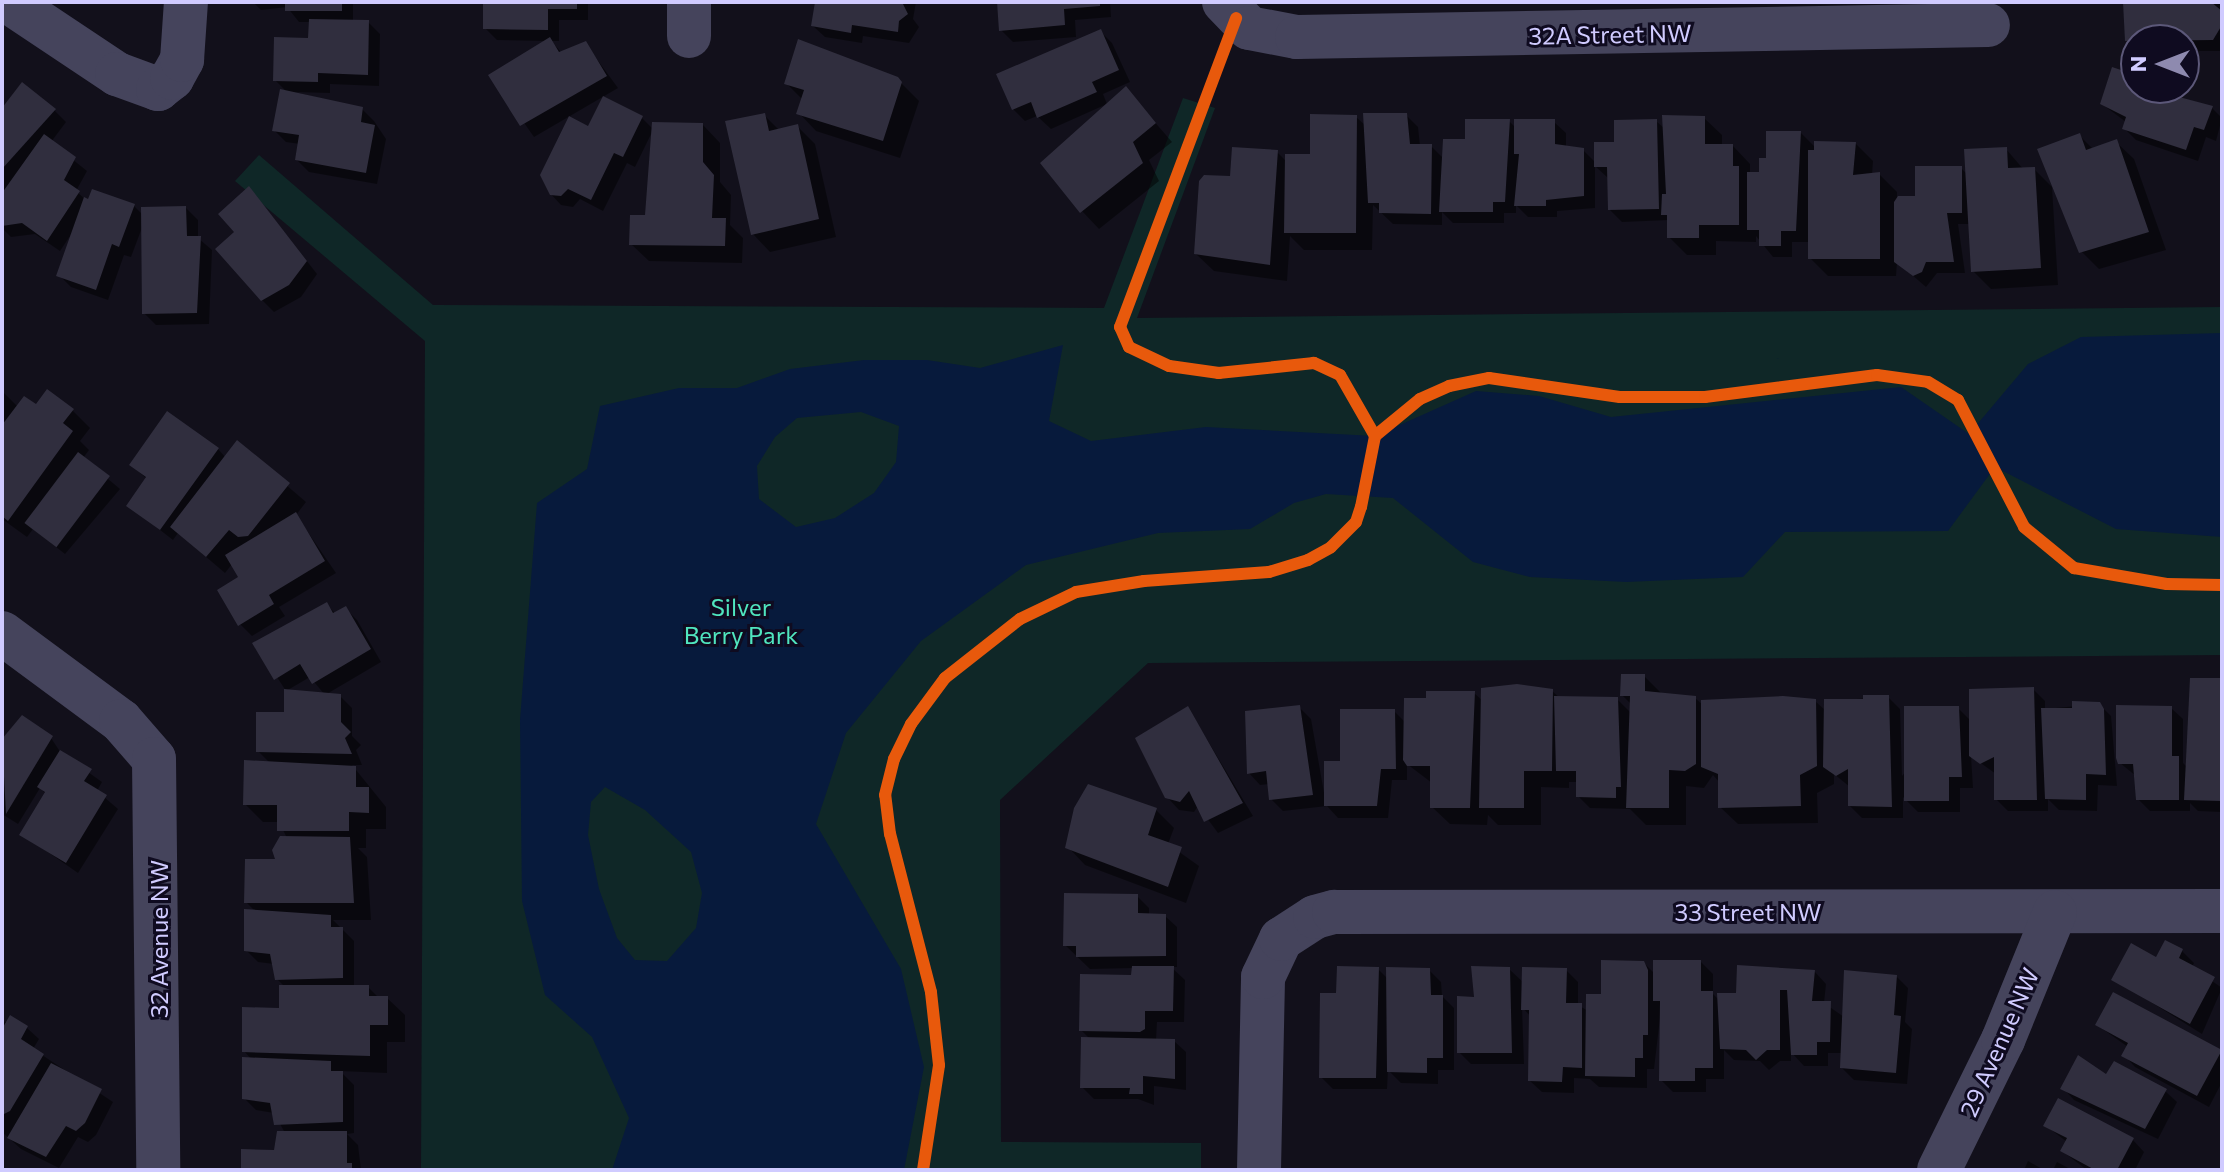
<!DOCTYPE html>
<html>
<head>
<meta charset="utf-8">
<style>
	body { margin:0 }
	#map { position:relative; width:2224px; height:1172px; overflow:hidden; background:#12101b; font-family:Commissioner,sans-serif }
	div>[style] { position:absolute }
	.green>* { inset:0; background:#0f2727 }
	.water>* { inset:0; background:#071a3c }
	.shadow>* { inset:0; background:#0007 }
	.building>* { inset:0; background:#302e3e; transform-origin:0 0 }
	.minor>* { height:44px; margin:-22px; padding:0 22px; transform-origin:22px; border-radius:22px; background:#45445c }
	.cycleway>* { height:12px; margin:-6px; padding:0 6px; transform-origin:6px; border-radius:6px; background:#e8590c }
	span { translate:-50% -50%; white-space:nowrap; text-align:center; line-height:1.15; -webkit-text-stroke:6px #0f0b20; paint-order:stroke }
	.street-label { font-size:24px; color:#d0cbff }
	.park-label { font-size:24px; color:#50e6bf }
	.frame { position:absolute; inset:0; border:4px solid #d0cbff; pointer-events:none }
	.north { position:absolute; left:2120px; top:24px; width:80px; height:80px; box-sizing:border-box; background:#0f0b20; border:2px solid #5c5879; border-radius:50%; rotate:270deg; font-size:22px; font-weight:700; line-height:32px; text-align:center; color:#d0cbff }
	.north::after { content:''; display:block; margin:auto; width:28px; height:36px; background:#8e8aaf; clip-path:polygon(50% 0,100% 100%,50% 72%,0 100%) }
</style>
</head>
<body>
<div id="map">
	<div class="green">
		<i style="clip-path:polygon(1183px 98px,1215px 108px,1137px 318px,2222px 307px,2222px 655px,1148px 663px,1000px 800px,1001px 1142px,1201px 1143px,1201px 1170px,421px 1170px,425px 341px,235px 181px,259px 155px,433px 305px,1104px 308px)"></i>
	</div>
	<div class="water">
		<i style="clip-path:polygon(evenodd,2222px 333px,2222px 537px,2116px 529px,1995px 467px,1948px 531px,1785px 532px,1743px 577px,1626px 582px,1530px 577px,1473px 562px,1393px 498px,1326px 494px,1294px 503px,1250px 529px,1158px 533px,1026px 565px,921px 641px,846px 733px,816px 824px,901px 969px,924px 1067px,904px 1170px,612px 1170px,629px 1118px,592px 1037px,545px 995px,522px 901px,520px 720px,537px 503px,587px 469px,600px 406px,679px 388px,737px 388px,790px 369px,864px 360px,927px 360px,980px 368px,1063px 345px,1049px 421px,1091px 441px,1206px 427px,1375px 436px,1476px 391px,1539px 396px,1611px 417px,1901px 387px,1969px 434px,2028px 364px,2081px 337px,2222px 333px,861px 412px,899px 426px,896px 462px,874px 493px,835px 518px,796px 527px,759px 499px,757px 466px,775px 437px,797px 418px,861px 412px,2222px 333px,605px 787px,645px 810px,691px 852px,702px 893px,696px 928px,667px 961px,635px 960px,617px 938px,599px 889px,588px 835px,591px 802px,605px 787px)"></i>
	</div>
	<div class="shadow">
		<i style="clip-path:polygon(253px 2px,353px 2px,353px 22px,368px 22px,380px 34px,379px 86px,330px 84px,330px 93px,295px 92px,362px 109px,374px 121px,386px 139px,377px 184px,309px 172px,297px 160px,300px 144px,286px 142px,274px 130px,288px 93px,275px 80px,310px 40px,311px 22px,299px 22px,287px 7px,261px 10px)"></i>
		<i style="clip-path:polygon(485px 2px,588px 2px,588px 20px,559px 20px,559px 41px,551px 41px,562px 53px,585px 43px,618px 88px,534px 137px,491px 76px,547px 41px,497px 40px,485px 28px)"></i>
		<i style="clip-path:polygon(817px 2px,916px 2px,913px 19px,919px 27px,909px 43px,863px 36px,862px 43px,825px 37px,813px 26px)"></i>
		<i style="clip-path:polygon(997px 2px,1110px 2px,1111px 17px,1075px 20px,1076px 37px,1013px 42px,1001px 30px)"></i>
		<i style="clip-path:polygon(2125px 2px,2222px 2px,2222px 51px,2184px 51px,2184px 40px,2136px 40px,2136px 49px,2127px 40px)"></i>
		<i style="clip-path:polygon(1100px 31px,1112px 43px,1130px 82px,1103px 94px,1107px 104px,1051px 129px,1037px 116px,1025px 121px,1013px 109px)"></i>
		<i style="clip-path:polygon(2136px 77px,2136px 88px,2167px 88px,2177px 98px,2212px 108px,2222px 118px,2216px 141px,2206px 137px,2198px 161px,2136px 140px,2124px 128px,2126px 122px,2102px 104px)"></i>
		<i style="clip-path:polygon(897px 79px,919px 101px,900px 158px,816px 131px,799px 113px,803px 100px,786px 83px)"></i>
		<i style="clip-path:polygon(1126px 89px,1172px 142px,1149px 160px,1159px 181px,1099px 229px,1082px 211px)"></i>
		<i style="clip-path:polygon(2px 110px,54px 110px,66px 122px,51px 142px,87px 171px,76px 191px,87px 201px,134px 206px,143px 215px,186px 208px,198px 220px,198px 238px,212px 250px,209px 324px,156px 325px,144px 313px,143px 225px,131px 257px,124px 255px,108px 300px,71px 287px,59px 275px,72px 233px,60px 251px,35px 234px,11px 237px,2px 228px)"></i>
		<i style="clip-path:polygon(764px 115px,780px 131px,798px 127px,815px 144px,836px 237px,770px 252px,753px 234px)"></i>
		<i style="clip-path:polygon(1406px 115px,1418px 127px,1420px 146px,1431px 146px,1444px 159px,1509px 121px,1516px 128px,1554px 122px,1566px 133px,1566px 148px,1583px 150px,1596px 163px,1656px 121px,1665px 129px,1704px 118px,1722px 135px,1722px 146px,1733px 146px,1750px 164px,1750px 174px,1761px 174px,1768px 160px,1801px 133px,1816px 148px,1856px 144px,1873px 161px,1872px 175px,1879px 174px,1897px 192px,1897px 198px,1917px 198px,1961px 168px,1968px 175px,2006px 149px,2024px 170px,2034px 169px,2052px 187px,2058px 285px,1991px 289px,1973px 271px,1970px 224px,1958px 224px,1965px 273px,1937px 273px,1926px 287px,1897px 262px,1896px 276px,1828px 276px,1810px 258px,1810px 242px,1792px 242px,1792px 257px,1773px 257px,1756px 236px,1756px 242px,1716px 241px,1716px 255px,1687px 255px,1669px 237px,1669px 220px,1622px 222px,1610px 210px,1608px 178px,1595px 166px,1595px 208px,1557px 211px,1557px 217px,1528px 217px,1516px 205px,1516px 213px,1504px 213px,1504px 223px,1453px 223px,1442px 212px,1442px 225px,1393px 224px,1373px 205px,1372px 250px,1304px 250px,1290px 236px,1287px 281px,1214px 271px,1196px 254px,1232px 179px,1277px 152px,1287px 162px,1312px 156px,1356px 117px,1366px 126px)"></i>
		<i style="clip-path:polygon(641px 117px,653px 129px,703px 125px,720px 143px,720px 182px,731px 195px,730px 225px,743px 238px,742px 263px,649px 261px,631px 244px,647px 217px,653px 130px,635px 167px,627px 163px,603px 211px,580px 199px,573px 207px,561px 205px,549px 192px,589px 128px)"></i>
		<i style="clip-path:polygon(2080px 136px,2094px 150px,2116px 142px,2134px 159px,2166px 250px,2099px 269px,2081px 251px)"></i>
		<i style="clip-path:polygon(260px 201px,317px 274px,301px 297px,274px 312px,262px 300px,237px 232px)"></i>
		<i style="clip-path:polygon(2px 391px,18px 407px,72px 410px,90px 428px,80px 441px,89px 450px,83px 458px,120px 489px,65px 554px,33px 529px,27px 537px,2px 519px)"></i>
		<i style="clip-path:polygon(237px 443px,306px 502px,296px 515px,336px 573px,279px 607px,285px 616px,252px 636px,240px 624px,240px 578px,232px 564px,225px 573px,178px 533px,173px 540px,128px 505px,147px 479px,131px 465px,218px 449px,226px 458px)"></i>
		<i style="clip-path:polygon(326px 604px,336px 614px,346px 609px,357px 620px,381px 662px,325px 695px,310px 677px,286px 691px,255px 643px)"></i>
		<i style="clip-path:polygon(1644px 676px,1663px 695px,1695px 698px,1703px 705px,1815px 701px,1826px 711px,1826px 701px,1888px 697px,1900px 709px,1902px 776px,1958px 708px,1971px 721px,2033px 689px,2045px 701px,2045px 709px,2099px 704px,2111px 716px,2117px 786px,2098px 785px,2097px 811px,2059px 810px,2048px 799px,2048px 811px,2008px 811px,1996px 799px,1996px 774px,1971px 756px,1973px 788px,1960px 788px,1960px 812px,1918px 812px,1903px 797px,1903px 818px,1862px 818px,1850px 806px,1850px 787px,1834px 774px,1834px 784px,1817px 793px,1818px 823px,1738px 824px,1720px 807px,1720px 783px,1713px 775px,1704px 788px,1686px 786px,1686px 825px,1646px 825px,1630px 809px,1590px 808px,1578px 796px,1578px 782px,1569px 782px,1569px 788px,1541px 787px,1541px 825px,1498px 825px,1488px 815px,1487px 825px,1450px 824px,1432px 807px,1432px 783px,1407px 764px,1407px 780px,1392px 780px,1388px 818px,1338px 818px,1327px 806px,1283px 811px,1271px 799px,1269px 784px,1260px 785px,1249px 773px,1299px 707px,1311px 719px,1326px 804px,1342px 763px,1394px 711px,1405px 722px,1428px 700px,1474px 693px,1483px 701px,1552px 691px,1560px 698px,1617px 699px,1632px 714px,1632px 705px,1622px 695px)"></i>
		<i style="clip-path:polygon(2222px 680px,2222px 812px,2198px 811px,2190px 803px,2190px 811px,2150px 811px,2138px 799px,2136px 776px,2120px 763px,2171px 708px,2183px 719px,2183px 763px,2188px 768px)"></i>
		<i style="clip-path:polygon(340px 696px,352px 708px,352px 736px,361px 745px,356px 750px,362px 765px,352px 765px,386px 807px,386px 829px,366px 829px,366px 848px,358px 848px,367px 857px,371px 920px,333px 920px,354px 941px,354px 987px,368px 987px,379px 998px,387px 998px,405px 1015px,405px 1042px,387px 1042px,387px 1073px,340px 1071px,354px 1085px,354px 1133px,347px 1134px,358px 1145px,361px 1170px,243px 1170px,276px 1152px,285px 1133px,274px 1113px,256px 1110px,244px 1098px,252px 1060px,244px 1051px,281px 1010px,285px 987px,277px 979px,274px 964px,258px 962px,246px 950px,256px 912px,246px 902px,278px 861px,287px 838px,279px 822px,263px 822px,246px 805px,270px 763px,258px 751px,286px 714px)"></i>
		<i style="clip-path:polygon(1188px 708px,1253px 816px,1218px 833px,1198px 806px,1194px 812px,1179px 810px,1167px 797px)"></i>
		<i style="clip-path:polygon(51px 738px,61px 753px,102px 782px,97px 791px,118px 809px,78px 873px,22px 834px,46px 794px,40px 788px,18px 824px,2px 814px,2px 741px)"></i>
		<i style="clip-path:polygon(1156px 810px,1174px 828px,1168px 844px,1199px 866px,1186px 903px,1085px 865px,1068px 847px)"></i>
		<i style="clip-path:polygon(1137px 896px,1149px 908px,1149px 915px,1165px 916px,1177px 927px,1177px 967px,1171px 967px,1185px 980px,1184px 1022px,1157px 1022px,1156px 1040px,1174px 1041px,1186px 1052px,1186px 1090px,1154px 1086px,1154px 1105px,1138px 1099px,1094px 1099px,1082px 1087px,1091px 1040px,1081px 1030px,1133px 977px,1134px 968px,1090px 969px,1065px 945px)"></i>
		<i style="clip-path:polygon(2182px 951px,2194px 963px,2192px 967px,2222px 988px,2202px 1034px,2114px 979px)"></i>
		<i style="clip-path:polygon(1701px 962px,1713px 974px,1713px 994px,1719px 1000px,1815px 972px,1826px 984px,1824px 1003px,1844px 1017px,1897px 977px,1908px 988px,1905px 1022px,1912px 1029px,1907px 1084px,1854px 1080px,1842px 1068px,1843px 1053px,1828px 1053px,1828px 1066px,1804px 1066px,1791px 1052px,1791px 1061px,1780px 1061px,1769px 1070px,1760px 1061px,1734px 1060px,1724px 1050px,1724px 1079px,1706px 1079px,1706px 1092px,1673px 1092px,1661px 1080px,1662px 1001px,1654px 1069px,1647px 1069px,1647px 1088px,1599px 1087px,1590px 1079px,1574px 1078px,1574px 1093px,1542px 1092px,1530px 1081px,1531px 1017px,1522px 1007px,1524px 1064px,1471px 1064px,1459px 1052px,1476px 999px,1509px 969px,1524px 983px,1566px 970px,1578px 982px,1578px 1005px,1588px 1011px,1644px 963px,1655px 974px)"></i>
		<i style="clip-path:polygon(1378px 969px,1388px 979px,1429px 970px,1441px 982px,1442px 996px,1454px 1008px,1454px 1070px,1438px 1070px,1438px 1084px,1401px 1083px,1388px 1070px,1387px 1089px,1333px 1089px,1321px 1077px,1338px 995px)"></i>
		<i style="clip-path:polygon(2px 1021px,27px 1028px,39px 1039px,33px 1049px,113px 1102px,96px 1135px,88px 1142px,78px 1137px,59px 1168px,21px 1149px,2px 1132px)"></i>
		<i style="clip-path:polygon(2097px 1025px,2220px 1052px,2222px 1082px,2209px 1107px,2135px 1067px,2124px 1055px,2128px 1047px)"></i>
		<i style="clip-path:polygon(2107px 1077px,2165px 1091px,2177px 1102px,2158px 1139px,2074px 1100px,2063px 1088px)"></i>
		<i style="clip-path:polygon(2045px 1125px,2133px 1140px,2144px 1152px,2135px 1170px,2087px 1170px,2062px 1151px,2067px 1142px)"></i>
		<i style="clip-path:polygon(2028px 1161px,2044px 1170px,2024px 1170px)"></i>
		<i style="clip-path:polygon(2057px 1162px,2072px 1170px,2053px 1170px)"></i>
	</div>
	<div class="building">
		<i style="left:285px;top:2px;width:57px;height:9px"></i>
		<i style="clip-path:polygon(483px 2px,577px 2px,577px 9px,548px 9px,548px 30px,483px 29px)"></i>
		<i style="clip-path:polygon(815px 2px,902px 2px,908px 14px,899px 21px,898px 32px,852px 25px,851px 33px,811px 26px)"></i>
		<i style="clip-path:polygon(997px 2px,1100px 2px,1100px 6px,1064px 9px,1065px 25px,999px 31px)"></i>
		<i style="clip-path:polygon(2123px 2px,2211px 2px,2222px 11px,2222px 25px,2213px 40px,2125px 41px)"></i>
		<i style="clip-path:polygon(309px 19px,369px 20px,368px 75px,318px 73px,318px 82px,273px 81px,274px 37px,308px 38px)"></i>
		<i style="clip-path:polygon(1101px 29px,1119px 70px,1092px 82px,1097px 92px,1037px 118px,1031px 102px,1012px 110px,996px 74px)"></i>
		<i style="clip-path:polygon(550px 37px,559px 52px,586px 41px,607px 76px,520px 126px,488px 75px)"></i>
		<i style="clip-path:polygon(798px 39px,898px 77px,902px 82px,883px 141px,796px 114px,804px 90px,784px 84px)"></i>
		<i style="clip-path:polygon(2112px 67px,2136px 75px,2136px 88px,2166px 88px,2164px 93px,2213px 106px,2204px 130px,2194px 127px,2186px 150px,2122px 129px,2126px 117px,2100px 104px)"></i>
		<i style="clip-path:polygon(22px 82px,56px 109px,2px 169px,2px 108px)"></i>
		<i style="clip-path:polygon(1126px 86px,1156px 123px,1133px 142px,1143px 163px,1080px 213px,1040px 163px)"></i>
		<i style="clip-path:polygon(280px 89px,363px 107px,361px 122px,375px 125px,366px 173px,295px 160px,299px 135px,272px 131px)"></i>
		<i style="clip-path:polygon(603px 96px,643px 116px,623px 157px,614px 153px,591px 200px,568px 189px,561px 196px,550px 195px,540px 175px,569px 116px,588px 126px)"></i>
		<i style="clip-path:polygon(765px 113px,769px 131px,798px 124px,819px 219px,751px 235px,725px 121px)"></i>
		<i style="clip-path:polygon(1363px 113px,1407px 113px,1410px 144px,1432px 144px,1431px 214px,1379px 213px,1379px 203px,1368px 203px)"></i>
		<i style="clip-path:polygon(1310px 114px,1357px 115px,1356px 233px,1284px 233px,1285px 154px,1310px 154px)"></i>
		<i style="clip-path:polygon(1662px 115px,1705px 116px,1705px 144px,1733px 144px,1733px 166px,1739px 166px,1739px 225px,1699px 225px,1699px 238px,1667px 238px,1667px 215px,1661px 215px,1662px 194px,1666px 194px)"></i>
		<i style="clip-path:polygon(1465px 119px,1510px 119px,1505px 202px,1493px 202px,1493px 212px,1439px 212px,1443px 139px,1465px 139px)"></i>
		<i style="clip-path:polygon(1514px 119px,1555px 119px,1555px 144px,1584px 148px,1584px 196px,1546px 200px,1546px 206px,1514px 206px,1519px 154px,1514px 154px)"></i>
		<i style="clip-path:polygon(1657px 119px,1659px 209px,1608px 210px,1607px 167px,1594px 167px,1594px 142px,1614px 142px,1614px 120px)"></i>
		<i style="clip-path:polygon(652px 122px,703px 123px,703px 162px,714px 175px,712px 218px,726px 218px,725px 246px,629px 245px,630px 215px,645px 215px)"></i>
		<i style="clip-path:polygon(1766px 131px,1801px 131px,1796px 231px,1781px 231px,1781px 246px,1759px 246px,1759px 230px,1747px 230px,1747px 172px,1759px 172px,1759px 158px,1766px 158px)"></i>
		<i style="clip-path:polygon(2080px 133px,2086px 150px,2117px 139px,2149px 232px,2079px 253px,2037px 149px)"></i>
		<i style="clip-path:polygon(44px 134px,76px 157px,64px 180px,80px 191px,47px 241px,22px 223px,2px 226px,2px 193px)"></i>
		<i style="clip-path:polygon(1814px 141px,1856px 142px,1853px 175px,1880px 172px,1880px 259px,1808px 259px,1808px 150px,1814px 150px)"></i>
		<i style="clip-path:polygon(1232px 147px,1278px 150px,1270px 265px,1194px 254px,1199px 181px,1204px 175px,1230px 176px)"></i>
		<i style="clip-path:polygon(2007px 147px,2008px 168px,2035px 167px,2041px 268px,1971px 272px,1964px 149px)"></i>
		<i style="clip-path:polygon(1915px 166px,1962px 166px,1962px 213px,1947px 213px,1954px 262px,1926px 262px,1922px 272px,1913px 276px,1894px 262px,1894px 202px,1898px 196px,1915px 196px)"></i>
		<i style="clip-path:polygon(249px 186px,307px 261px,289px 285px,261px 301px,215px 249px,234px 232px,218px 214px)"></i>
		<i style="clip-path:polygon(92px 189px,135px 204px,119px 247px,112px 244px,96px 290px,56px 276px,84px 197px,88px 199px)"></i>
		<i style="clip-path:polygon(186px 206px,187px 236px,201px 236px,197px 313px,142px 314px,141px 207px)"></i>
		<i style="clip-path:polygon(47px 389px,74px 409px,63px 423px,73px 431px,8px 521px,2px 516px,2px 425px,24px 396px,36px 404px)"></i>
		<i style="clip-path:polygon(167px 411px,219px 448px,160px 530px,126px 506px,146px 477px,129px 465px)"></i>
		<i style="clip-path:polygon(237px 440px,290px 483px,248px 536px,238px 537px,229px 530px,206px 557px,170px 527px)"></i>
		<i style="left:78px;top:452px;width:40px;height:89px;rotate:37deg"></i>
		<i style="clip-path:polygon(296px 512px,325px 561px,269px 595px,274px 604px,238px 626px,217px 590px,238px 577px,225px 555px)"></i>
		<i style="clip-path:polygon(327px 602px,333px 613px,346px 606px,371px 649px,312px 684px,300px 664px,274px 680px,252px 643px)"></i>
		<i style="clip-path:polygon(1621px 674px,1645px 674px,1645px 691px,1696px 696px,1696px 764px,1685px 771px,1669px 770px,1669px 808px,1626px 808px,1630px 696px,1620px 696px)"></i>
		<i style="clip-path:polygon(2190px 678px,2222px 678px,2222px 801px,2184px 800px)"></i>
		<i style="clip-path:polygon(1517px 684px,1553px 689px,1552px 771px,1524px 771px,1524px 808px,1479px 808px,1481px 688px)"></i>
		<i style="clip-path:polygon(2034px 687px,2037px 800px,1994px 800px,1994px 757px,1980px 764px,1969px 756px,1969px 689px)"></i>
		<i style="clip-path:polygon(284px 689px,341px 694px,341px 722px,351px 732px,345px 738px,352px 754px,256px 752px,256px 712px,284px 712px)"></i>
		<i style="clip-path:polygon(1426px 691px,1475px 691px,1470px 808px,1430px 808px,1430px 766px,1407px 766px,1403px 760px,1404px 698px,1426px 698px)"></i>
		<i style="clip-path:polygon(1863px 695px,1889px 695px,1892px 807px,1848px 806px,1848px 769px,1836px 776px,1823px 767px,1824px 699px,1863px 699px)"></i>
		<i style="clip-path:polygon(1554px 696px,1618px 697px,1621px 787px,1616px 787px,1616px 798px,1576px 797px,1576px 771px,1556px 771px)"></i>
		<i style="clip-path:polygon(1783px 696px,1816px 699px,1817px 766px,1800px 775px,1801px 806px,1718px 808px,1718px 774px,1701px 767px,1701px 700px)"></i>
		<i style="clip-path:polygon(2072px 701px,2100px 702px,2104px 709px,2106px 775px,2086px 774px,2086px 800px,2045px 799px,2041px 708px,2072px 708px)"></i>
		<i style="clip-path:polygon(1300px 705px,1313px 795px,1269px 800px,1266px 771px,1247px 774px,1245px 711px)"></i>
		<i style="clip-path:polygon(2116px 705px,2172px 706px,2172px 756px,2179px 756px,2179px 800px,2136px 800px,2133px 764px,2118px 764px,2116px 758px)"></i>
		<i style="clip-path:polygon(1188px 706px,1243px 803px,1204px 822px,1189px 791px,1180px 802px,1165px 798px,1135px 738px)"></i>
		<i style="clip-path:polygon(1904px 706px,1959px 706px,1962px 777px,1949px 777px,1949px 801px,1904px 801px)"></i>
		<i style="clip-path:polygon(1340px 709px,1395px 709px,1396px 769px,1381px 769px,1377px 806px,1324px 806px,1324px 761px,1340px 761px)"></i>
		<i style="clip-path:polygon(22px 715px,53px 736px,6px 814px,2px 739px)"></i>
		<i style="clip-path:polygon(60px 750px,92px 769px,84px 781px,107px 795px,66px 863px,19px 835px,45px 792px,37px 787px)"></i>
		<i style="clip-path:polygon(244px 760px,356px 766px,356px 787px,369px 787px,369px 813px,349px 812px,349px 831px,277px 831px,277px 805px,243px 805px)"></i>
		<i style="clip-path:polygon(1088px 784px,1157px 808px,1148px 835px,1182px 847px,1168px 887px,1065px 848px,1074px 808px)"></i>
		<i style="clip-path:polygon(280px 836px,350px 837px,354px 903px,244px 903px,245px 859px,275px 859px,272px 850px)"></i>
		<i style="clip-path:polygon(1064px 893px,1138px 894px,1138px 913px,1166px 914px,1166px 956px,1076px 957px,1076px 946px,1063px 946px)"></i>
		<i style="clip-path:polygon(244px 909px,331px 915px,331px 927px,343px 927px,343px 978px,275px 980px,270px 954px,244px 951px)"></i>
		<i style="clip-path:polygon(2165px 940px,2183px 949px,2179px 958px,2215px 977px,2190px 1024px,2111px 980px,2131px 943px,2156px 957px)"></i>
		<i style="clip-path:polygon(1601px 960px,1644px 961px,1648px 970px,1648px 1035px,1643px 1035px,1643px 1058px,1635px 1058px,1635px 1077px,1585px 1076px,1586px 994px,1601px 994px)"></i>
		<i style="clip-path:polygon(1653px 960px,1701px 960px,1701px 991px,1713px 991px,1713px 1068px,1695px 1068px,1695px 1081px,1659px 1081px,1660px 1001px,1653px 1001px)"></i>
		<i style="clip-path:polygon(1737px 965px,1815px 970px,1812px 1001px,1831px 1001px,1830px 1042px,1817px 1042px,1817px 1055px,1791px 1055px,1787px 990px,1780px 990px,1780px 1050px,1767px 1050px,1756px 1060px,1746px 1050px,1720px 1049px,1717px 993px,1736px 993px)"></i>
		<i style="clip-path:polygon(1132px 966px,1174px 966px,1173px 1011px,1145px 1011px,1145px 1029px,1140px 1032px,1079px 1031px,1080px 974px,1131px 975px)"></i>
		<i style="clip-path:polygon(1337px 966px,1379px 967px,1376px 1078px,1319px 1078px,1320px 993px,1336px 993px)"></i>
		<i style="clip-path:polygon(1471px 966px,1510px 967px,1512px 1053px,1457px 1053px,1457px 996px,1474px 997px)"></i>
		<i style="clip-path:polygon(1386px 967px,1430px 968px,1431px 995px,1443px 995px,1443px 1058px,1427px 1058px,1427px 1073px,1387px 1072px)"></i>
		<i style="clip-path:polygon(1522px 967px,1567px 968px,1566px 1003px,1582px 1003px,1582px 1068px,1563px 1067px,1562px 1082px,1528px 1081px,1529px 1010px,1521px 1010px)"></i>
		<i style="clip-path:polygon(1844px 970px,1897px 975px,1894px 1015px,1901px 1016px,1896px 1073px,1840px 1068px)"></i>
		<i style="clip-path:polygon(279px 985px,369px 985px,369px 996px,388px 996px,388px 1025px,370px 1025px,370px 1056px,242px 1052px,242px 1007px,279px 1008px)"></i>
		<i style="clip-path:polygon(2113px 992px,2222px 1050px,2197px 1096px,2121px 1056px,2128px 1043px,2095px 1025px)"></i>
		<i style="clip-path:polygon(10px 1015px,28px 1026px,21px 1039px,44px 1054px,10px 1111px,2px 1115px,2px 1029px)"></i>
		<i style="clip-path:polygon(1081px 1037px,1175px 1039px,1175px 1079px,1143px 1076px,1143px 1094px,1129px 1094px,1130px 1088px,1080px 1088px)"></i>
		<i style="clip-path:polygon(2078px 1055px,2106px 1074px,2114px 1061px,2167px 1089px,2145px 1129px,2060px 1089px)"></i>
		<i style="clip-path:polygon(242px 1057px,331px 1061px,331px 1071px,343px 1071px,343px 1122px,274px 1125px,270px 1103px,242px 1099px)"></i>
		<i style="clip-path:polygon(51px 1063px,102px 1089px,85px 1123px,76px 1131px,66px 1126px,46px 1157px,7px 1138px)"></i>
		<i style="clip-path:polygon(2058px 1098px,2134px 1138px,2117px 1170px,2095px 1170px,2060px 1151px,2067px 1138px,2043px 1126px)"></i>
		<i style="clip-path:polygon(277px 1131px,347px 1131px,347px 1163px,352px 1163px,352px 1170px,241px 1170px,241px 1149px,274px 1150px)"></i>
	</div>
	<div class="minor">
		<i style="left:9px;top:2px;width:130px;rotate:33.7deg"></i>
		<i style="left:117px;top:74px;width:44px;rotate:20.1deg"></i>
		<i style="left:158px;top:89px;width:18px;rotate:-38deg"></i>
		<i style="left:172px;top:78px;width:21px;rotate:-61deg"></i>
		<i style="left:182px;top:60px;width:58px;rotate:-86.1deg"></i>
		<i style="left:1224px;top:2px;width:36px;rotate:46deg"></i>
		<i style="left:1249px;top:28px;width:49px;rotate:10.6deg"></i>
		<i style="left:1297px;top:37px;width:691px;rotate:-0.99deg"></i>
		<i style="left:689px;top:36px;width:34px;rotate:-90deg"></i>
		<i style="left:2px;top:633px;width:148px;rotate:36.5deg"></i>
		<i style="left:121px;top:721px;width:50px;rotate:49deg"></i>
		<i style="left:154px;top:759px;width:411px;rotate:89.4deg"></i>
		<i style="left:1259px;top:1170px;width:193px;rotate:-88.8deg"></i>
		<i style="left:1263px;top:977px;width:42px;rotate:-64.7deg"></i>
		<i style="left:1281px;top:939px;width:40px;rotate:-32.9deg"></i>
		<i style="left:1315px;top:917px;width:20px;rotate:-15deg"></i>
		<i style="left:1334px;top:912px;width:888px;rotate:-0.06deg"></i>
		<i style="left:1939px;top:1170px;width:145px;rotate:-63.8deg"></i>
		<i style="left:2003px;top:1040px;width:138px;rotate:-67.9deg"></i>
	</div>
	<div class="cycleway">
		<i style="left:1375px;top:436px;width:58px;rotate:-39.4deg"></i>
		<i style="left:1420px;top:399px;width:32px;rotate:-24deg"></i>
		<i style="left:1449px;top:386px;width:41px;rotate:-11.3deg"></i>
		<i style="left:1489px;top:378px;width:132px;rotate:8.3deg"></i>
		<i style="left:1620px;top:397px;width:85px"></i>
		<i style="left:1705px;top:397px;width:173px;rotate:-7.3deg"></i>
		<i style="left:1877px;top:375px;width:51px;rotate:7.8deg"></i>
		<i style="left:1928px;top:382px;width:35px;rotate:31deg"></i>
		<i style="left:1958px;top:400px;width:143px;rotate:62.5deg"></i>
		<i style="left:2024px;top:527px;width:65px;rotate:39.4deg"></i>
		<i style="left:2074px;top:568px;width:94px;rotate:9.8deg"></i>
		<i style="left:2167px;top:584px;width:55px;rotate:1deg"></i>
		<i style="left:923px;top:1170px;width:106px;rotate:-81.3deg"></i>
		<i style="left:939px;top:1065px;width:73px;rotate:-96.3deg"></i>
		<i style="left:931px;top:992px;width:163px;rotate:-104.5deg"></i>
		<i style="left:890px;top:834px;width:39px;rotate:-97deg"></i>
		<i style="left:885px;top:795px;width:37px;rotate:-76deg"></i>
		<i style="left:894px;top:759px;width:39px;rotate:-64deg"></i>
		<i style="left:911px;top:724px;width:57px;rotate:-53.5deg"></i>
		<i style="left:945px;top:678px;width:95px;rotate:-38.2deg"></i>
		<i style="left:1020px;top:619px;width:62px;rotate:-25.7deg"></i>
		<i style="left:1076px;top:592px;width:69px;rotate:-9.2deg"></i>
		<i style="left:1144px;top:581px;width:125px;rotate:-4.1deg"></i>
		<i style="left:1269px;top:572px;width:41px;rotate:-17.1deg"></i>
		<i style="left:1308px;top:560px;width:26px;rotate:-29deg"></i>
		<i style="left:1331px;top:547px;width:35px;rotate:-45deg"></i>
		<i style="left:1356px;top:522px;width:16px;rotate:-72deg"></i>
		<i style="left:1361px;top:507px;width:72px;rotate:-78.8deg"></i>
		<i style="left:1375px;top:436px;width:70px;rotate:-119.8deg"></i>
		<i style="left:1340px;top:375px;width:29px;rotate:-155deg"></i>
		<i style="left:1314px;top:363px;width:96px;rotate:174deg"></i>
		<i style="left:1219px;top:373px;width:50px;rotate:-172deg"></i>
		<i style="left:1169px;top:366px;width:44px;rotate:-154.6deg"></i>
		<i style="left:1129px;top:347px;width:22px;rotate:-114deg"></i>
		<i style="left:1120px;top:327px;width:330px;rotate:-69.4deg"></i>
	</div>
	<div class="street-label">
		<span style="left:1610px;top:34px;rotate:-1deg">32A Street NW</span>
		<span style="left:1748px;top:912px">33 Street NW</span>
		<span style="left:159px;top:939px;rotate:-90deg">32 Avenue NW</span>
		<span style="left:1999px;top:1042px;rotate:-66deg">29 Avenue NW</span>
	</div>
	<div class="park-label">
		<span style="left:741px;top:621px">Silver<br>Berry Park</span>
	</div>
	<div class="frame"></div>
	<div class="north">N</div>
</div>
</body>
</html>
